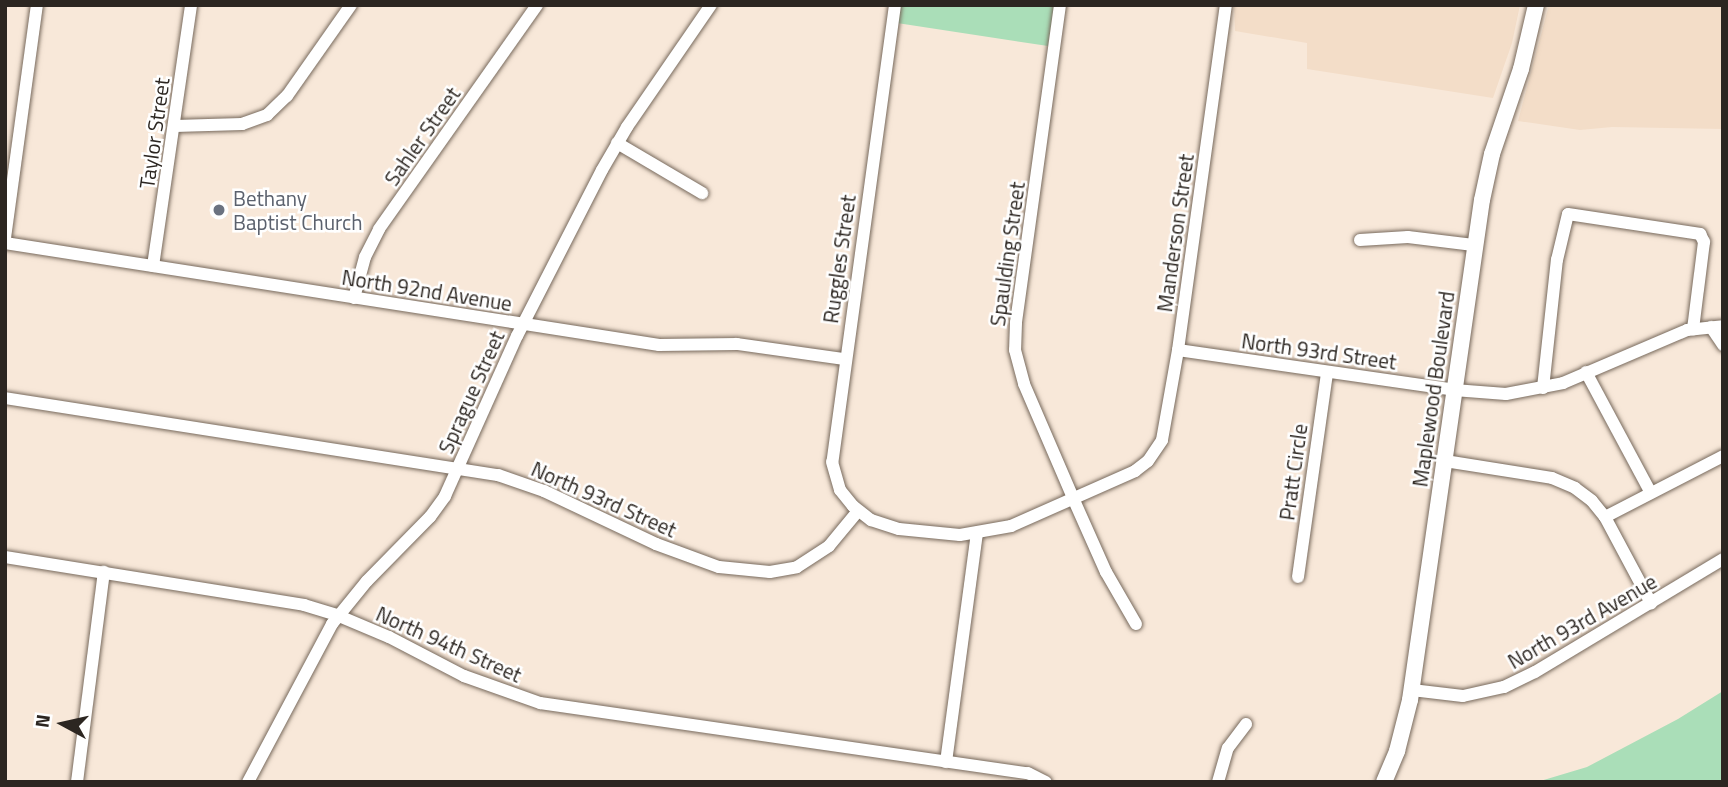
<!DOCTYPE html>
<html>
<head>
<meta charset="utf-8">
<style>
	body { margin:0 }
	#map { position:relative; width:1728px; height:787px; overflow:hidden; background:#f8e8d9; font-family:"Titillium Web",sans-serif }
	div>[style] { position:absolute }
	.built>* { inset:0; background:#f3ddc8 }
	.green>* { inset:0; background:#aadeb8 }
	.roads { filter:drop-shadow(0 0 2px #77695c) drop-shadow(0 0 2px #77695c) }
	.minor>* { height:12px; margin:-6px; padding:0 6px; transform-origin:6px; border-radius:6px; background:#fff }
	.tertiary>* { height:16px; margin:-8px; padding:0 8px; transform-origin:8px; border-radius:8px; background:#fff }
	.dots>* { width:19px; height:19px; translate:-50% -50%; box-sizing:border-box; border:4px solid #fff; border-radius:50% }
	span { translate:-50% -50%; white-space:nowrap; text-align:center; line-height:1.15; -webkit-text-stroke:5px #fff; paint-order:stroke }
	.street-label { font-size:21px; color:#2c2621 }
	.worship-label { font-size:21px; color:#5b616d }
	.left { translate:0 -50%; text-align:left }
	.frame { position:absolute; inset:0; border:7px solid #2c2621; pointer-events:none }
	.north { position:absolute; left:28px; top:689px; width:70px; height:70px; -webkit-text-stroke:5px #fff; paint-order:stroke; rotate:278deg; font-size:19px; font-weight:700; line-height:28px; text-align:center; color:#2c2621 }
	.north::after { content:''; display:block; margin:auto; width:24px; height:32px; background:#2c2621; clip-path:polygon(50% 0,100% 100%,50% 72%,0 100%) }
</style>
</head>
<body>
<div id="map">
	<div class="built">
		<i style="clip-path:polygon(1234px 5px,1520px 5px,1512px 43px,1493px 98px,1307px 69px,1307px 43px,1235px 31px)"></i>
		<i style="clip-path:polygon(1549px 5px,1723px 5px,1723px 129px,1612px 127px,1580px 130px,1518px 121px)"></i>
	</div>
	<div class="green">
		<i style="clip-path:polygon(900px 5px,1054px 5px,1048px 46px,897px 23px)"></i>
		<i style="clip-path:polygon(1723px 691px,1723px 782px,1537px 782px,1587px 767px,1678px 719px)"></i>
	</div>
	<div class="roads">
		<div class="minor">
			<i style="left:895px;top:5px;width:461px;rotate:97.8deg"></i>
			<i style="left:832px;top:462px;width:29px;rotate:74deg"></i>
			<i style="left:840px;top:490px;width:21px;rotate:51deg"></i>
			<i style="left:853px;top:506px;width:23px;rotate:38deg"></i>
			<i style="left:871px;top:520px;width:29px;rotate:18deg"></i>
			<i style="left:899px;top:529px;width:61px;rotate:5.6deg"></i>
			<i style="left:960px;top:535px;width:52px;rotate:-10deg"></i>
			<i style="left:1011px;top:526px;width:136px;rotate:-23.9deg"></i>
			<i style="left:1135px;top:471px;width:16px;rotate:-38deg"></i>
			<i style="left:1148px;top:461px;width:25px;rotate:-56deg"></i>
			<i style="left:1162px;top:440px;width:91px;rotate:-79.9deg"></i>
			<i style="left:1178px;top:350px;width:348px;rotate:-82.1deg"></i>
			<i style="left:1060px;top:5px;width:321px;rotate:97.9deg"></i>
			<i style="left:1016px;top:323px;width:27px;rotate:92deg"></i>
			<i style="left:1015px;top:350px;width:35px;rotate:75deg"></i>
			<i style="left:1024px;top:384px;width:124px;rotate:66.7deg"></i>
			<i style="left:1073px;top:498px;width:81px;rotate:66deg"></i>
			<i style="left:1106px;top:572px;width:60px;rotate:60deg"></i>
			<i style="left:175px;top:126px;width:67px;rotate:-1.7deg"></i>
			<i style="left:242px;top:124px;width:27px;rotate:-20deg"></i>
			<i style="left:267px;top:115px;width:28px;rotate:-44deg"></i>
			<i style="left:287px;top:96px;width:111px;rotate:-54.9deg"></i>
			<i style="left:617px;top:143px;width:99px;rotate:30.5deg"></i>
			<i style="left:5px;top:238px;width:235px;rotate:-82.2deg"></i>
			<i style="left:1360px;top:240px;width:48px;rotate:-3.6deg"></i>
			<i style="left:1408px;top:237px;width:66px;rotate:6.9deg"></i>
			<i style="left:5px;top:243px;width:662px;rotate:8.86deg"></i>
			<i style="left:659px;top:345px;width:78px;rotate:-0.7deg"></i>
			<i style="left:737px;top:344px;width:108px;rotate:8deg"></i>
			<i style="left:153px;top:266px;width:264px;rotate:-81.7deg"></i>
			<i style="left:354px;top:298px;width:42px;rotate:-75deg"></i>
			<i style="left:365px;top:257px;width:31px;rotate:-63deg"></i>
			<i style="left:379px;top:229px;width:274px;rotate:-54.8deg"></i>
			<i style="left:1711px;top:327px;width:22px;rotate:56deg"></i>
			<i style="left:1178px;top:350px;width:279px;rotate:8.2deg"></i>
			<i style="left:1454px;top:390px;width:52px;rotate:4.4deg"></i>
			<i style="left:1506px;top:394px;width:58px;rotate:-10.9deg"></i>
			<i style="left:1563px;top:383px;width:135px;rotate:-23.1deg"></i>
			<i style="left:1687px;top:330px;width:36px;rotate:-6deg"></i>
			<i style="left:1586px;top:372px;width:137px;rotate:61.8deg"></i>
			<i style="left:1543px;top:388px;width:129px;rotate:-83.8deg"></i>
			<i style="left:1557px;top:260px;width:47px;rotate:-76.6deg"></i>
			<i style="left:1568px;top:214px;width:134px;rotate:8.6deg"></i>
			<i style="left:1700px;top:234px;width:9px;rotate:63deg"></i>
			<i style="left:1704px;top:242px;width:88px;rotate:97.2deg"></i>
			<i style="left:5px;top:398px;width:499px;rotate:8.9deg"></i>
			<i style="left:498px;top:475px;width:49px;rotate:19.2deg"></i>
			<i style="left:544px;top:491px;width:124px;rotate:25.3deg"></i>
			<i style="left:656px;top:544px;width:67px;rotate:20.1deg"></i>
			<i style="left:719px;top:567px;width:51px;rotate:5.6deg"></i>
			<i style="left:770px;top:572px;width:27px;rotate:-10deg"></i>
			<i style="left:797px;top:567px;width:38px;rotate:-33deg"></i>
			<i style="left:829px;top:546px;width:45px;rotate:-50.4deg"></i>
			<i style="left:1445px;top:461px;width:108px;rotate:9deg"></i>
			<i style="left:1552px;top:478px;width:25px;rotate:23deg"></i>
			<i style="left:1575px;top:488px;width:21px;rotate:37deg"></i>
			<i style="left:1592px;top:501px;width:21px;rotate:51deg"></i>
			<i style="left:1605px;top:517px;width:98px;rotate:61.9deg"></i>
			<i style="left:1605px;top:517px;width:133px;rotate:-27.3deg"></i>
			<i style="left:5px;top:557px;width:303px;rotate:9.1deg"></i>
			<i style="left:304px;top:605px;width:37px;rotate:17deg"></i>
			<i style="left:339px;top:616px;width:54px;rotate:22.8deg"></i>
			<i style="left:389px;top:637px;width:85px;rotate:27.5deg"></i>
			<i style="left:464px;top:676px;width:81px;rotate:19.6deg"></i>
			<i style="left:540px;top:703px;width:493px;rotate:8.2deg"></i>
			<i style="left:1028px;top:773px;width:20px;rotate:27deg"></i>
			<i style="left:1298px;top:577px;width:206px;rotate:-81.9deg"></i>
			<i style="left:1412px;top:690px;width:51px;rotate:6.7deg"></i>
			<i style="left:1463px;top:696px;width:42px;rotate:-12.4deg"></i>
			<i style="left:1504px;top:687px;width:34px;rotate:-26deg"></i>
			<i style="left:1535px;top:672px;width:219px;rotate:-31deg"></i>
			<i style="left:946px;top:762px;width:231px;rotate:-82.3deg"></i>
			<i style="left:77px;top:782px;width:212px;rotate:-82.7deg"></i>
			<i style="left:248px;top:782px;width:179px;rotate:-62deg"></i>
			<i style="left:332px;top:624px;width:55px;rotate:-50.9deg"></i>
			<i style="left:367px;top:581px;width:90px;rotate:-45.5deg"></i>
			<i style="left:430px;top:517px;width:26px;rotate:-54deg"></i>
			<i style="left:445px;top:496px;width:175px;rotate:-65.8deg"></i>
			<i style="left:517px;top:336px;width:186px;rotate:-62.9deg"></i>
			<i style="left:602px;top:170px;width:50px;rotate:-59.8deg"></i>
			<i style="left:627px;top:127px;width:148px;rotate:-55.5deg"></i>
			<i style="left:1218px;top:782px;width:35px;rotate:-74deg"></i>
			<i style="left:1228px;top:748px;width:30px;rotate:-53deg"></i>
		</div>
		<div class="tertiary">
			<i style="left:1384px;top:782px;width:34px;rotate:-67deg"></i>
			<i style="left:1397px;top:751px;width:53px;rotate:-75.7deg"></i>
			<i style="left:1410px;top:700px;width:505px;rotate:-81.81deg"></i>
			<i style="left:1482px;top:200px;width:47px;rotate:-77.7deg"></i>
			<i style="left:1492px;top:154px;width:90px;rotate:-71.2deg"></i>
			<i style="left:1521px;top:69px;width:66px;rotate:-76.8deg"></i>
		</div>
	</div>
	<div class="dots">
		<i style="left:219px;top:210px;background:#6b7280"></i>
	</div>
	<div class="street-label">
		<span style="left:154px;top:133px;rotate:-82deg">Taylor Street</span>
		<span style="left:422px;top:136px;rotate:-55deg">Sahler Street</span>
		<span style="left:1175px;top:233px;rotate:-82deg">Manderson Street</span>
		<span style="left:1007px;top:254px;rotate:-82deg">Spaulding Street</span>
		<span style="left:839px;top:259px;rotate:-82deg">Ruggles Street</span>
		<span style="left:427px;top:290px;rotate:9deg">North 92nd Avenue</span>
		<span style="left:1319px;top:351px;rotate:8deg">North 93rd Street</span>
		<span style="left:1433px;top:389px;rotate:-82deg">Maplewood Boulevard</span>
		<span style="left:471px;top:392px;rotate:-66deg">Sprague Street</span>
		<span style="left:1293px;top:472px;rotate:-82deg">Pratt Circle</span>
		<span style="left:604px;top:499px;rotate:24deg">North 93rd Street</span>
		<span style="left:1582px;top:621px;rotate:-30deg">North 93rd Avenue</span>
		<span style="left:449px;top:644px;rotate:24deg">North 94th Street</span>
	</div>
	<div class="worship-label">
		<span class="left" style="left:233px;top:210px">Bethany<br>Baptist Church</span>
	</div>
	<div class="frame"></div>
	<div class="north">N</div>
</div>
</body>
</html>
